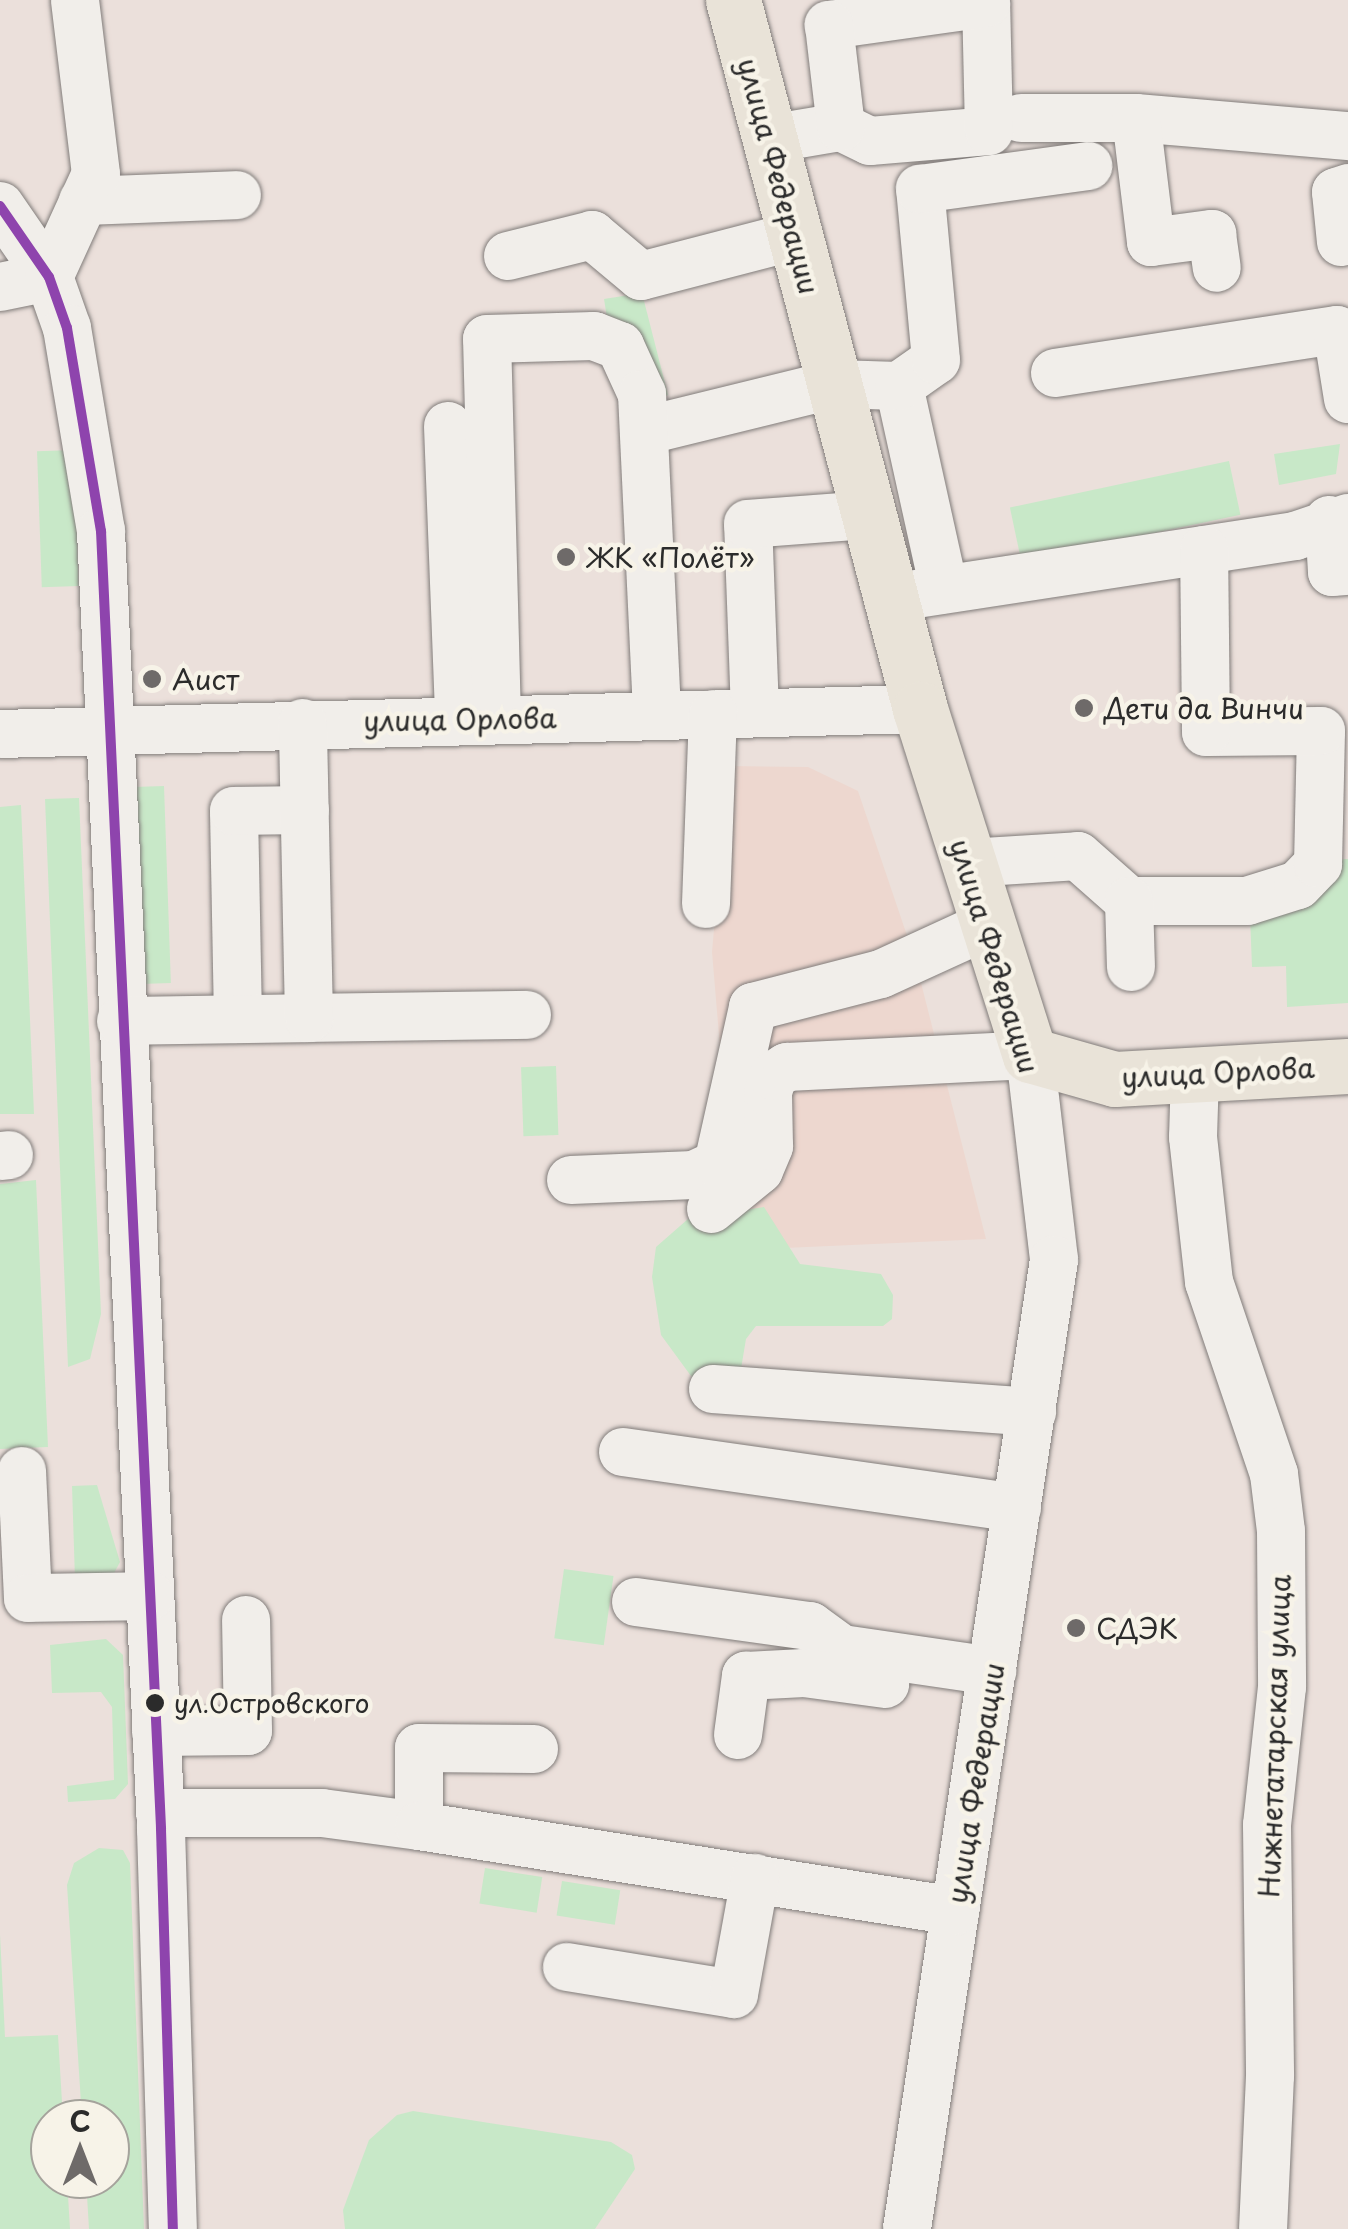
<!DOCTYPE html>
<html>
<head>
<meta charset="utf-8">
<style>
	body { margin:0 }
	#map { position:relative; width:1348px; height:2229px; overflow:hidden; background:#ebe0db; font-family:"Playpen Sans",sans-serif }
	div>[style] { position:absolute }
	.built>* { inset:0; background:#edd7cf }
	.green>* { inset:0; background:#c8e8c8; transform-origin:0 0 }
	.roads { filter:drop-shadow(0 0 2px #817c7a) drop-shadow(0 0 2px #817c7a) }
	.minor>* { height:48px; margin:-24px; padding:0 24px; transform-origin:24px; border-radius:24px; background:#f1eeea }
	.major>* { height:55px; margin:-27.5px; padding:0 27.5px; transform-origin:27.5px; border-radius:27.5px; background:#e9e3d8 }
	.bus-1>* { height:10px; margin:-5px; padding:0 5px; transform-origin:5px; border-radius:5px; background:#8e44ad }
	.dots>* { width:28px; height:28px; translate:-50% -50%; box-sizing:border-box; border:5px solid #f7f3e8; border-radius:50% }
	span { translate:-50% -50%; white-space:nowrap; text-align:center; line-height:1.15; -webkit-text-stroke:9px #f7f3e8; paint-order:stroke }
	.bus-label { font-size:26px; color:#2b2b2b }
	.left { translate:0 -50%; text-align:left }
	.street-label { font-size:28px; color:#2b2b2b }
	.poi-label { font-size:28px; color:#2b2b2b }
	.north { position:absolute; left:30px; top:2099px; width:100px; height:100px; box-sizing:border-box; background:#f7f3e8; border:2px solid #a5a39c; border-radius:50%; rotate:0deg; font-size:28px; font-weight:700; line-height:40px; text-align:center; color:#2b2b2b }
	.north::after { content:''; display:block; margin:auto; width:35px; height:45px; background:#6e6a69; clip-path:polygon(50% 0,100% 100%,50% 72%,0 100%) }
</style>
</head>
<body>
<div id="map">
	<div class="built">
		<i style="clip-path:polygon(728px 766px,808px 767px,858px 791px,915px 959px,986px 1239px,737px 1250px,712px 952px)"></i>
	</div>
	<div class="green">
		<i style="clip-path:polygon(642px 293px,668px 395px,656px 398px,607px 318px,604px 299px)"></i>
		<i style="clip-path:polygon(1340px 444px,1336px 474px,1279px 485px,1274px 454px)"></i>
		<i style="left:74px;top:450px;width:136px;height:37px;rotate:88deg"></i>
		<i style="left:1229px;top:461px;width:55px;height:224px;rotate:78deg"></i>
		<i style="left:164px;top:786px;width:197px;height:38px;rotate:88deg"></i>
		<i style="clip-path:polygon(79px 798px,101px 1314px,90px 1359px,68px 1367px,45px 799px)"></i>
		<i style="clip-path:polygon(21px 805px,34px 1114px,0 1114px,0 807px)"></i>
		<i style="clip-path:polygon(1335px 859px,1348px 859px,1348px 1003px,1287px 1007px,1286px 966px,1252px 967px,1250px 916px)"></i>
		<i style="left:556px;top:1066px;width:69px;height:35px;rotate:88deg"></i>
		<i style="clip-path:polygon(36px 1180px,48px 1447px,0 1449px,0 1184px)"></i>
		<i style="clip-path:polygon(764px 1207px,800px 1264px,881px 1274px,893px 1295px,892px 1319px,883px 1326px,756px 1326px,746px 1339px,740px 1375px,706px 1383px,691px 1376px,661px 1335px,652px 1277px,656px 1247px,688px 1219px)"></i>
		<i style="clip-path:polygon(97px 1485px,120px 1562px,113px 1575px,75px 1580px,72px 1486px)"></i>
		<i style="left:564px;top:1569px;width:50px;height:70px;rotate:8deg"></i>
		<i style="clip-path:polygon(106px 1639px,123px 1655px,128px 1784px,115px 1799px,68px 1802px,67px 1786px,114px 1780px,112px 1707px,101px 1692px,52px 1693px,50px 1645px)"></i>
		<i style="clip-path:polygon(99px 1848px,123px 1850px,130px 1863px,144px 2229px,89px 2229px,86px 2179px,110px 2179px,110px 2119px,82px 2119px,67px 1885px,74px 1863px)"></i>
		<i style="left:485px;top:1868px;width:58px;height:36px;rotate:9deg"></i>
		<i style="left:562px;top:1881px;width:59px;height:35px;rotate:9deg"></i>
		<i style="clip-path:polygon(0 1934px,5px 2037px,58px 2035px,63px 2119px,50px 2119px,50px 2179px,67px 2179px,70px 2229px,0 2229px)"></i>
		<i style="clip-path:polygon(413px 2111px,611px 2142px,632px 2155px,635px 2169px,595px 2229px,345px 2229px,343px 2210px,369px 2140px,397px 2115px)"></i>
	</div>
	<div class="roads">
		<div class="minor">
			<i style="left:1021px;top:118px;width:115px"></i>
			<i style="left:1136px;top:118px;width:213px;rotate:4.9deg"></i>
			<i style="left:1136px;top:118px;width:125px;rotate:83.1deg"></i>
			<i style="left:1151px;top:242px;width:62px;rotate:-7.5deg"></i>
			<i style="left:1212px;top:234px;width:34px;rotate:82deg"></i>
			<i style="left:769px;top:139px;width:73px;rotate:-9.5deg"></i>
			<i style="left:841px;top:127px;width:32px;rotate:26deg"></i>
			<i style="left:870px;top:141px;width:119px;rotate:-4.8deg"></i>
			<i style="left:989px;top:131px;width:128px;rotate:-91.3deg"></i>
			<i style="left:986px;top:3px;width:159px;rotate:172deg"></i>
			<i style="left:829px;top:25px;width:103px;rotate:83.3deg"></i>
			<i style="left:83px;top:201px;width:154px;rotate:-2.2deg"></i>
			<i style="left:0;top:206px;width:86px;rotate:55.4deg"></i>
			<i style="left:49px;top:277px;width:54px;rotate:70.6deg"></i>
			<i style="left:67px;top:328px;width:206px;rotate:80.5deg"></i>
			<i style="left:101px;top:531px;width:1299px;rotate:87.35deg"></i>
			<i style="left:161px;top:1829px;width:400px;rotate:88.3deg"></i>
			<i style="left:1341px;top:242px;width:50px;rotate:-95.7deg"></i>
			<i style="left:1336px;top:192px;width:13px;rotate:-18deg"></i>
			<i style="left:508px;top:256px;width:87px;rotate:-14deg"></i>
			<i style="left:592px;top:235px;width:64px;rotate:39.9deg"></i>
			<i style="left:641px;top:276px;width:159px;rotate:-14.6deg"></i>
			<i style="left:0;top:287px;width:50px;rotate:-11.5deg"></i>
			<i style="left:49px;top:277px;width:113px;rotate:-65.5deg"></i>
			<i style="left:96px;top:174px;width:175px;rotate:-96.9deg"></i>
			<i style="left:1055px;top:373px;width:285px;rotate:-8.7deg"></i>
			<i style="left:1337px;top:330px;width:70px;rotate:80.9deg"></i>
			<i style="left:899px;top:386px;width:208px;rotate:77.5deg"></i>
			<i style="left:448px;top:426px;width:293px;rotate:87.8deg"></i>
			<i style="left:648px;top:430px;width:193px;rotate:-13.8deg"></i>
			<i style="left:835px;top:384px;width:64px;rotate:1.8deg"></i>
			<i style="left:899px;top:386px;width:45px;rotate:-35.1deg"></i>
			<i style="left:936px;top:360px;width:172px;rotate:-95.3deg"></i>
			<i style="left:920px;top:189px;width:170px;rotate:-7.8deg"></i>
			<i style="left:1329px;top:520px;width:52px;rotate:86.7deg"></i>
			<i style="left:1332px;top:572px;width:16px;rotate:-4deg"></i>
			<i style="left:890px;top:598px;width:410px;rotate:-8.7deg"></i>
			<i style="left:1295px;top:536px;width:56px;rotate:-18.8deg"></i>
			<i style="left:755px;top:712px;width:188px;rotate:-92.1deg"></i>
			<i style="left:748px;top:524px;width:121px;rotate:-4.3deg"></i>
			<i style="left:497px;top:719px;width:380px;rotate:-91.5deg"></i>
			<i style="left:487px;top:339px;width:107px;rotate:-1.6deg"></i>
			<i style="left:594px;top:336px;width:28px;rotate:21deg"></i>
			<i style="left:620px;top:346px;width:53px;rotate:65.4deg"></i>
			<i style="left:642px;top:394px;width:321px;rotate:87.3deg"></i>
			<i style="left:0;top:734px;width:920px;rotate:-1.56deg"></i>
			<i style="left:968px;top:863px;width:110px;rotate:-3.6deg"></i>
			<i style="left:1078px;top:856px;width:68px;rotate:41.4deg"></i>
			<i style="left:1129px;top:901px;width:118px"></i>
			<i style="left:1247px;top:901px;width:53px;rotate:-17.4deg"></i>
			<i style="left:1298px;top:885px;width:29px;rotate:-46deg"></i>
			<i style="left:1318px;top:864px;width:133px;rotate:-88.7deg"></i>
			<i style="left:1321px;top:731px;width:115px;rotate:179.5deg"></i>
			<i style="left:1206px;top:732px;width:182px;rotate:-90.6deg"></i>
			<i style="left:1129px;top:901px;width:66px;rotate:88.3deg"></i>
			<i style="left:706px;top:904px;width:190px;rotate:-87.9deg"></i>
			<i style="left:309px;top:1018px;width:218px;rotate:-0.8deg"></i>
			<i style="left:238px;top:1019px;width:208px;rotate:-91.1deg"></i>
			<i style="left:234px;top:811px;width:71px;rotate:-0.8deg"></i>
			<i style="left:121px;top:1021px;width:188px;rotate:-0.9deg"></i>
			<i style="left:309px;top:1018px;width:295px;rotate:-91.2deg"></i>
			<i style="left:1195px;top:1074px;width:63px;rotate:91.8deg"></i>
			<i style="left:1193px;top:1137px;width:146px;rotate:83.7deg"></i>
			<i style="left:1209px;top:1282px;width:203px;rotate:71.3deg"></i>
			<i style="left:1274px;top:1474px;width:57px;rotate:83deg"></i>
			<i style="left:1281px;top:1531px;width:156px;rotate:89.6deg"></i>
			<i style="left:1282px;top:1687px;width:139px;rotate:96.2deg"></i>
			<i style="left:1267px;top:1825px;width:251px;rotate:89.3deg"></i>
			<i style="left:1270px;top:2076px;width:153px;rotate:92.6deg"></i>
			<i style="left:0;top:1156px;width:9px;rotate:-6deg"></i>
			<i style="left:571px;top:1180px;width:123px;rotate:-2.3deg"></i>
			<i style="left:694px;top:1175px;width:26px;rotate:-25deg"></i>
			<i style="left:718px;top:1164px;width:161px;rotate:-77.4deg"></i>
			<i style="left:753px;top:1007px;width:132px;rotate:-14.5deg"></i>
			<i style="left:881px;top:974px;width:118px;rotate:-24.6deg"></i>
			<i style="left:711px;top:1209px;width:62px;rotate:-39.1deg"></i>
			<i style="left:759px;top:1170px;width:26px;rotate:-67deg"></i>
			<i style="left:769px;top:1146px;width:54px;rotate:-91.1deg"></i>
			<i style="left:768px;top:1092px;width:17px;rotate:-73deg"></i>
			<i style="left:773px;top:1076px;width:17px;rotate:-33deg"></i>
			<i style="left:787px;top:1067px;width:243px;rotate:-2.8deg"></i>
			<i style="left:1030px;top:1055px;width:206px;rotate:83.3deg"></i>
			<i style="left:1054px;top:1260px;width:980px;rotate:98.63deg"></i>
			<i style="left:713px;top:1389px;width:320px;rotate:4.1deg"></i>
			<i style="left:623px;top:1452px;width:398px;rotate:8.1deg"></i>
			<i style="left:22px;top:1471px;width:127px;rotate:87.3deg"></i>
			<i style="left:28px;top:1598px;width:122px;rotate:-0.9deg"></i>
			<i style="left:636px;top:1602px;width:176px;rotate:7.9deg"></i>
			<i style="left:810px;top:1626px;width:39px;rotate:36deg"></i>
			<i style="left:842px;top:1649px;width:152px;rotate:8.3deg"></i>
			<i style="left:156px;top:1732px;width:92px;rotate:-0.6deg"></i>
			<i style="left:248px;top:1731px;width:111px;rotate:-91deg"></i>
			<i style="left:738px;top:1735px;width:60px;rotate:-82.3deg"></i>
			<i style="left:746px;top:1676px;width:58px;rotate:-3deg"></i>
			<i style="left:804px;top:1673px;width:82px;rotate:7.7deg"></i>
			<i style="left:160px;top:1813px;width:162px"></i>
			<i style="left:322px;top:1813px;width:98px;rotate:7.6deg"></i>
			<i style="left:419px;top:1826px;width:78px;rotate:-90deg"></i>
			<i style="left:419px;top:1748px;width:115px;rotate:0.5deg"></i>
			<i style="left:419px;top:1826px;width:543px;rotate:9.01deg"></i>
			<i style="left:567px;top:1967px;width:169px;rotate:9.2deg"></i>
			<i style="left:734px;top:1994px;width:118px;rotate:-79.7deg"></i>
		</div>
		<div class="major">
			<i style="left:733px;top:0;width:733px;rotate:75.22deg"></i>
			<i style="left:920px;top:709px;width:363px;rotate:72.4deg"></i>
			<i style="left:1030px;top:1055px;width:88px;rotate:15.8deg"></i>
			<i style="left:1115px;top:1079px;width:233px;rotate:-3.2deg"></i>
		</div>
	</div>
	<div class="bus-1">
		<i style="left:0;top:206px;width:86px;rotate:55.4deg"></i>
		<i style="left:49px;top:277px;width:54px;rotate:70.6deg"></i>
		<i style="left:67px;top:328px;width:206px;rotate:80.5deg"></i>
		<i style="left:101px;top:531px;width:1299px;rotate:87.35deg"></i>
		<i style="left:161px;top:1829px;width:400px;rotate:88.3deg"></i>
	</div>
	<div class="dots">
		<i style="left:566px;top:557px;background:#6e6a69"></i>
		<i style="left:152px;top:679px;background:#6e6a69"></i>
		<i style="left:1084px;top:708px;background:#6e6a69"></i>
		<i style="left:1076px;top:1628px;background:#6e6a69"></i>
		<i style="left:155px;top:1703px;background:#2b2b2b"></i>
	</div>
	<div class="bus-label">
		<span class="left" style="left:174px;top:1703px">ул.Островского</span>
	</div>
	<div class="street-label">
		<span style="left:779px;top:176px;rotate:75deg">улица Федерации</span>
		<span style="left:460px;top:719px;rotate:-1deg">улица Орлова</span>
		<span style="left:995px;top:956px;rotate:73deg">улица Федерации</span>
		<span style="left:1218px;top:1072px;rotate:-3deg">улица Орлова</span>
		<span style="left:1274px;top:1736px;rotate:-88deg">Нижнетатарская улица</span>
		<span style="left:975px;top:1783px;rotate:-81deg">улица Федерации</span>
	</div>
	<div class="poi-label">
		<span class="left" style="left:586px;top:557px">ЖК «Полёт»</span>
		<span class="left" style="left:172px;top:679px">Аист</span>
		<span class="left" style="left:1104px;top:708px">Дети да Винчи</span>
		<span class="left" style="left:1096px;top:1628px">СДЭК</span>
	</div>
	<div class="north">С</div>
</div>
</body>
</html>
